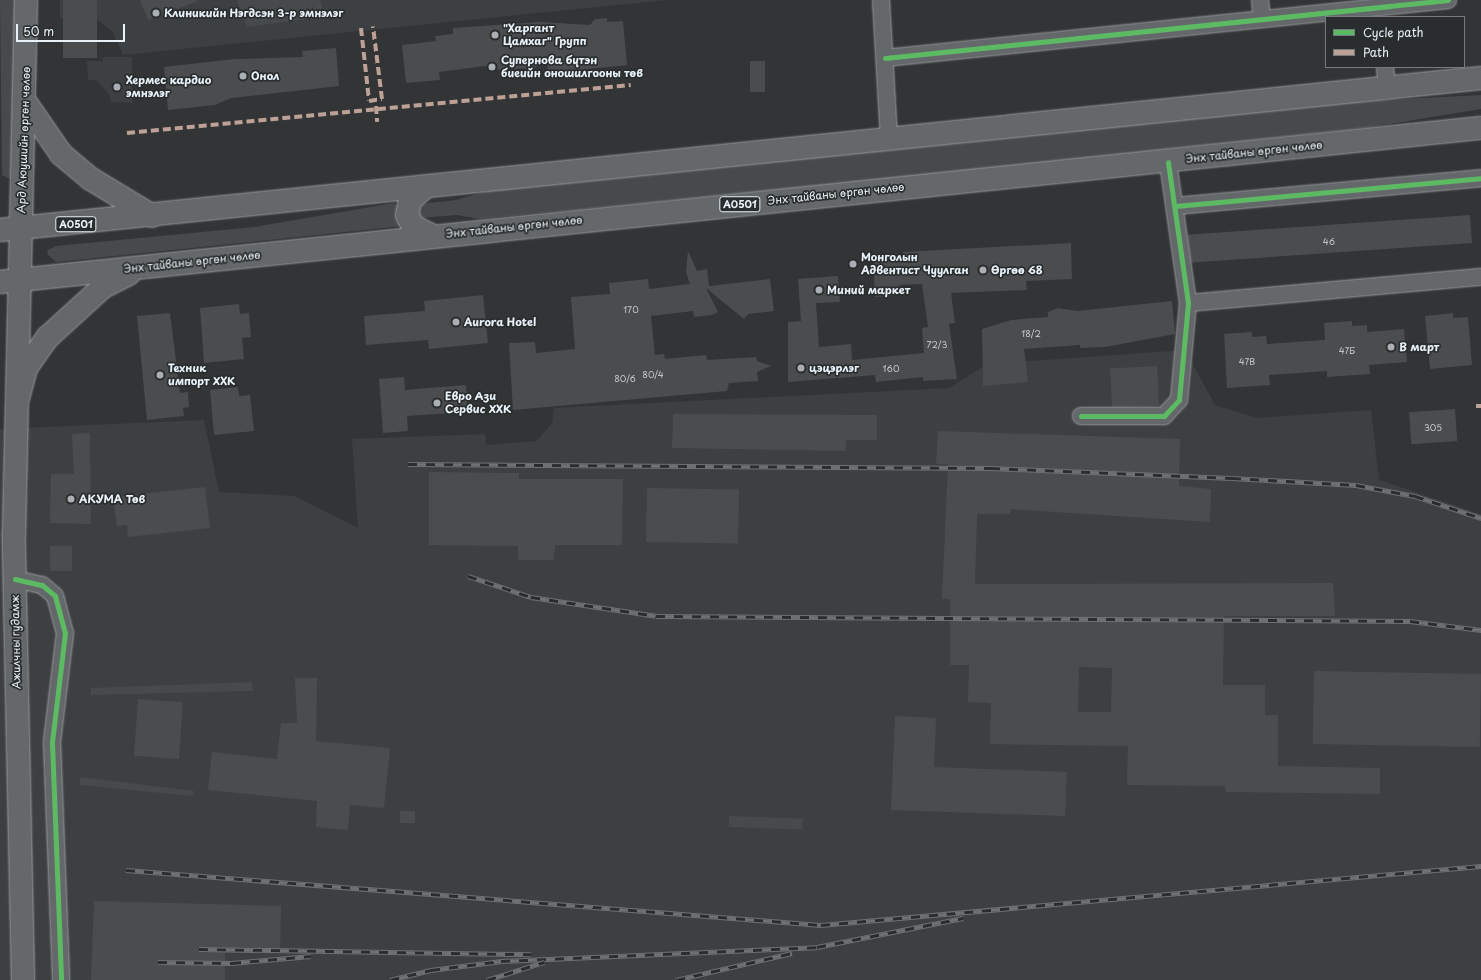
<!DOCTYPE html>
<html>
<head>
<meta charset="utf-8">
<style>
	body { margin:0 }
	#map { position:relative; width:1481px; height:980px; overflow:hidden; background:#333435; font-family:"Playpen Sans",sans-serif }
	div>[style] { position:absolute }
	.built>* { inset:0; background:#3d4042 }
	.green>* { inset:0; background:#464a4b; transform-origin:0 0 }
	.building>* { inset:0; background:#4b4c4d; transform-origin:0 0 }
	.roads { filter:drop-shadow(0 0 1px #999b9e) drop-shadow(0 0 1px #999b9e) }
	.street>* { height:16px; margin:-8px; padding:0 8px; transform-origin:8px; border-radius:8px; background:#64686b }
	.primary>* { height:22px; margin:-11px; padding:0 11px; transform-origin:11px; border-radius:11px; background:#64686b }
	.highway>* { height:22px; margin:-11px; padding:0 11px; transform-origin:11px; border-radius:11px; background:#64686b }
	.rail>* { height:4.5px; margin-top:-2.25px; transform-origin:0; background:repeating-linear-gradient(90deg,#2a2d2e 0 9px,#6e7071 0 18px); box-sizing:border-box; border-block:1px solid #6e7071 }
	.quiet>* { height:4px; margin-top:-2px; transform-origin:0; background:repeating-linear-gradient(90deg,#bda197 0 8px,transparent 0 12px) }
	.cycleway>* { height:5px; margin:-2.5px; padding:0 2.5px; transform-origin:2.5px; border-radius:2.5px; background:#5cba63 }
	.dots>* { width:11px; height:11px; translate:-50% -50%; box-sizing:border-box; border:2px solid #2a2d2e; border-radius:50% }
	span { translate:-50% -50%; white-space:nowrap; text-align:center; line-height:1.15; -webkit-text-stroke:3.5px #2a2d2e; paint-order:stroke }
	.number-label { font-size:9px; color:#c1c8cd }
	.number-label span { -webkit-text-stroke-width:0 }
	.shield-label span { padding:1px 3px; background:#2a2d2e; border:1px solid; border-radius:3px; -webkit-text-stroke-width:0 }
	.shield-label { font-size:10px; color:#e8f1f8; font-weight:700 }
	.poi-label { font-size:11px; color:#e8f1f8; font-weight:700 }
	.left { translate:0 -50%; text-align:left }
	.street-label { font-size:11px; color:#e8f1f8 }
	.legend { position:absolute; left:1325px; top:16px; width:140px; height:52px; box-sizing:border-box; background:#2a2d2e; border:1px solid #767b7f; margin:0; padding:5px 7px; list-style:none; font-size:12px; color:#e8f1f8 }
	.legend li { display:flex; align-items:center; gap:8px; height:20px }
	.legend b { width:20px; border:1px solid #767b7f }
	.scale { position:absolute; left:16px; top:24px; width:109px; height:18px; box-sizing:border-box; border:2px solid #e8f1f8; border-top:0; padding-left:5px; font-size:12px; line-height:14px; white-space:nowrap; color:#e8f1f8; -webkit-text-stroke:3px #2a2d2e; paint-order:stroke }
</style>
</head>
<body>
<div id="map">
	<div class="built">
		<i style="clip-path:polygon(60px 0,667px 0,123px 55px,112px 31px,98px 20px,60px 18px)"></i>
		<i style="clip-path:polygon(102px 57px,132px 57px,132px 103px,111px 102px,109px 94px,96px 80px,88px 80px,87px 61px,103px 61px)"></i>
		<i style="clip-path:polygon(1185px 350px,1215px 405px,1257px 418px,1371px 410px,1379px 480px,1481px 514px,1481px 980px,0 980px,0 429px,204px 420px,219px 492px,294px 496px,358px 528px,352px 439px,485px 434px,486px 445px,537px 441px,552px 423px,554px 408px,949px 388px,987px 364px)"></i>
	</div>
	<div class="green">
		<i style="clip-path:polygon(0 0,15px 0,14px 177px,10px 179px,2px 175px)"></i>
		<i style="clip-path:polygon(237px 0,320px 0,324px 17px,247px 27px)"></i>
		<i style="clip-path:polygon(1481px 95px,1481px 109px,1371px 127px,917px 176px,480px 219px,457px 215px,420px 218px,415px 209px,420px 204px,456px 200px,488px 191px,1367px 101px)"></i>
		<i style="clip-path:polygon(394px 203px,399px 207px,402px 226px,56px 262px,47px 254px,48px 250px,56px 246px,254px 227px)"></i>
		<i style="clip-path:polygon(252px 682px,253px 691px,91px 695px,91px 688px)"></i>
		<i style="clip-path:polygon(80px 777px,194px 791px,192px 796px,80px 785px)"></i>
		<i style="left:729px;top:816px;width:74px;height:11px;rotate:2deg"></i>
	</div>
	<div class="building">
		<i style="left:63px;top:0;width:34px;height:58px"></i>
		<i style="clip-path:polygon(140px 0,197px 0,198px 1px,148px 20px)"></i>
		<i style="clip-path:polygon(607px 18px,607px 22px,623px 21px,627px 65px,548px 73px,547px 61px,534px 68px,493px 70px,485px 66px,439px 72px,440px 80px,406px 83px,402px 45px,436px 41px,435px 36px,453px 34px,453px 28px,541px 22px,590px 25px,595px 19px)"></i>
		<i style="clip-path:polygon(336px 48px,339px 86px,231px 98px,215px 105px,168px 110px,164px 67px,235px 59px,303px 57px,302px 51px)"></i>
		<i style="left:750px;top:61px;width:15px;height:31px"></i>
		<i style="left:1470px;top:215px;width:28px;height:283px;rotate:86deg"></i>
		<i style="clip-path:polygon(1071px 243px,1072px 279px,1026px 281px,1027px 290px,951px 293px,955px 323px,949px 324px,957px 379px,923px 381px,923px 377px,876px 382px,875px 375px,788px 382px,788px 322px,801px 321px,798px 279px,838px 276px,840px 302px,816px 303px,819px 347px,851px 344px,852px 360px,924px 353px,922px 328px,928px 327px,922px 284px,899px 285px,900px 295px,875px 297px,873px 258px,903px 256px,903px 252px)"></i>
		<i style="clip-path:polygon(688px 251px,697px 271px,707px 269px,709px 286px,770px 279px,774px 311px,748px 314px,744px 319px,706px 288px,718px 312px,712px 315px,694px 317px,693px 311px,651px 316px,655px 355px,664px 354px,665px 359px,706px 355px,707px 360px,756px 357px,757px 361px,771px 366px,757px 372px,758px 381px,729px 383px,727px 391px,513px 410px,509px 343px,535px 342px,536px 353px,575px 349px,571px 297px,610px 294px,609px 283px,648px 279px,649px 289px,690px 284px,686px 272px)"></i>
		<i style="clip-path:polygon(483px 295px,488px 343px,429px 349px,428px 340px,366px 345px,364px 316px,425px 311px,424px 301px)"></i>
		<i style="clip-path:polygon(1172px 301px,1175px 334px,1105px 347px,1080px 348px,1080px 345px,1024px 349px,1028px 382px,983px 386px,982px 329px,1011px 320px,1048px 317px,1048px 312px,1058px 308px,1077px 311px)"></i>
		<i style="clip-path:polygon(239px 304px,240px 314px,249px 313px,251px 337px,242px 338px,244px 359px,204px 363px,200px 308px)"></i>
		<i style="clip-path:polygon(170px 313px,180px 393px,188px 392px,189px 407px,183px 408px,184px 416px,147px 420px,137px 316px)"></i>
		<i style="clip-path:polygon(1453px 313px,1453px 318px,1468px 317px,1472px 365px,1430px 369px,1425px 316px)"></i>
		<i style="clip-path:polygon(1352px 321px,1352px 326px,1367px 325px,1367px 332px,1404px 329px,1407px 362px,1369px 365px,1370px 374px,1327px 377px,1327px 371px,1269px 375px,1270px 385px,1227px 388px,1224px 334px,1252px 332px,1252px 337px,1266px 336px,1267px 344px,1325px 340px,1324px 323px)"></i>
		<i style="left:1157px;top:366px;width:40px;height:47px;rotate:87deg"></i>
		<i style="clip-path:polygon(404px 377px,405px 390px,466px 385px,468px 412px,407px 416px,408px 431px,383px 433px,379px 379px)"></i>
		<i style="clip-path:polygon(238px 387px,239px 396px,250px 395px,254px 431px,214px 435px,210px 390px)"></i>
		<i style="left:1455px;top:409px;width:32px;height:46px;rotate:86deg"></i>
		<i style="clip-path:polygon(673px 414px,877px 415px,877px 440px,846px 440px,846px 451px,672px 448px)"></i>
		<i style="clip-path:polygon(evenodd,938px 431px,1180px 439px,1179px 486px,1211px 489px,1210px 522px,1010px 509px,1010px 514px,977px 514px,975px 584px,1333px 583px,1335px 616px,1224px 616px,1223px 685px,1265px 685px,1265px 715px,1278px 715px,1278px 766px,1380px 768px,1380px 794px,1226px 792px,1225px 786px,1127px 785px,1128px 746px,990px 744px,991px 703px,968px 702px,969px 665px,950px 665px,950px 599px,942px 599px,948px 464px,936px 464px,938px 431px,1079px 667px,1112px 668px,1111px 712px,1078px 712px,1079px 667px)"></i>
		<i style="clip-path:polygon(90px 433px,91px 524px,50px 523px,51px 474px,74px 474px,72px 434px)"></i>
		<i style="clip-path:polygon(429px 472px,519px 473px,519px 479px,623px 479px,622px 545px,555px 545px,554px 560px,518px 560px,518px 546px,429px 545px)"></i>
		<i style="clip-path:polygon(205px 487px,210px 528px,128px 537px,127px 525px,117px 526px,113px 497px)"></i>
		<i style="left:647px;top:488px;width:92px;height:54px;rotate:1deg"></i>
		<i style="left:72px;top:546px;width:25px;height:22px;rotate:90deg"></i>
		<i style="left:1314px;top:671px;width:167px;height:73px;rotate:1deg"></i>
		<i style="clip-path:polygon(295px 678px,317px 678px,316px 741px,390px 748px,384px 808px,350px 805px,348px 830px,316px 827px,317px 801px,208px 790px,212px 752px,277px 759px,281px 723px,297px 723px)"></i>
		<i style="left:138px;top:699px;width:45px;height:57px;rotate:4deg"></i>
		<i style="clip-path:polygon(895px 716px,936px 718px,934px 767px,1067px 772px,1065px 816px,891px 810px)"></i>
		<i style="left:400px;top:811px;width:15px;height:12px"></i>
		<i style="clip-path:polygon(94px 901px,281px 906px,280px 951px,225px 949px,225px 980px,91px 980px)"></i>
	</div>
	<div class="roads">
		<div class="street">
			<i style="left:881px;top:0;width:138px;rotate:86.7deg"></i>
			<i style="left:1260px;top:0;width:18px;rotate:84deg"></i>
			<i style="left:885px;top:58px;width:566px;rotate:-5.88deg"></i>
			<i style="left:1385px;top:67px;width:21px;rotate:85deg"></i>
			<i style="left:1175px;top:206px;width:307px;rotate:-5.2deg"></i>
			<i style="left:1188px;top:303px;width:294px;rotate:-5.1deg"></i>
			<i style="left:1081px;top:416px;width:83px"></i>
			<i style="left:1164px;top:416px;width:22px;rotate:-47deg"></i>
			<i style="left:1179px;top:400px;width:97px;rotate:-84.7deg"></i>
			<i style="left:1188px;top:303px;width:142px;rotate:-98.1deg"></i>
			<i style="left:15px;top:579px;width:28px;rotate:13deg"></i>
			<i style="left:42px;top:585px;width:17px;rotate:40deg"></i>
			<i style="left:55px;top:596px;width:38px;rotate:75deg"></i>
			<i style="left:65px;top:633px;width:110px;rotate:96.8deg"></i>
			<i style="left:52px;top:742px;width:238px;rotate:87.8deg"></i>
		</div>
		<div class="primary">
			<i style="left:23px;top:980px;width:447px;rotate:-91.2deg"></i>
			<i style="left:14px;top:533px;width:533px;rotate:-88.71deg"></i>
		</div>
		<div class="highway">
			<i style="left:26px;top:103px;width:62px;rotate:55.5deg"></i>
			<i style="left:61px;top:154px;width:39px;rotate:40deg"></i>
			<i style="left:91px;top:179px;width:71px;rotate:31.2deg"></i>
			<i style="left:423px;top:189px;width:17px;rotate:140deg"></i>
			<i style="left:410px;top:200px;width:15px;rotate:101deg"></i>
			<i style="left:407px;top:215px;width:13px;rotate:61deg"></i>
			<i style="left:413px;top:226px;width:20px;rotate:27deg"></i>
			<i style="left:0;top:230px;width:1489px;rotate:-5.86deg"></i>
			<i style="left:0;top:282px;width:1489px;rotate:-5.94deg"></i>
			<i style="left:17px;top:402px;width:35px;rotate:-75deg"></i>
			<i style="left:26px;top:368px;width:38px;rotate:-55deg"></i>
			<i style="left:48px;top:337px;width:74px;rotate:-42.3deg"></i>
			<i style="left:103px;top:287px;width:29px;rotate:-27deg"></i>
		</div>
	</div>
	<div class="rail">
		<i style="left:408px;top:464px;width:583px;rotate:0.39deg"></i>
		<i style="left:991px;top:468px;width:241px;rotate:2.4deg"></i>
		<i style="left:1232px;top:478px;width:124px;rotate:3.2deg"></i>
		<i style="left:1356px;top:485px;width:60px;rotate:10.6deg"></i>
		<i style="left:1415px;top:496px;width:70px;rotate:18.4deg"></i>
		<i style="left:468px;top:576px;width:66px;rotate:18.4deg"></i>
		<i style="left:531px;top:597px;width:126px;rotate:8.6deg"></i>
		<i style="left:656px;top:616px;width:754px;rotate:0.38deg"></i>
		<i style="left:1410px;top:621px;width:72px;rotate:7.2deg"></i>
		<i style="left:126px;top:870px;width:697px;rotate:4.52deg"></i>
		<i style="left:821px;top:925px;width:663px;rotate:-5.11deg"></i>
		<i style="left:199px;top:949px;width:332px;rotate:0.9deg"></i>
		<i style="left:158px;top:962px;width:74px;rotate:0.8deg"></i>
		<i style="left:232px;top:963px;width:79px;rotate:-5.1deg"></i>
		<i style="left:390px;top:980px;width:42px;rotate:-13.7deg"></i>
		<i style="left:431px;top:970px;width:71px;rotate:-7.3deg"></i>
		<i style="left:501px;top:961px;width:316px;rotate:-2.5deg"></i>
		<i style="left:817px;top:947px;width:149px;rotate:-11.2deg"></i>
		<i style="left:487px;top:980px;width:60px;rotate:-17.5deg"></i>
		<i style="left:676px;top:980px;width:119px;rotate:-13.1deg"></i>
	</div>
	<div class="quiet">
		<i style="left:361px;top:28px;width:73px;rotate:83.7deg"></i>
		<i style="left:369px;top:101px;width:13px;rotate:-9deg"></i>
		<i style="left:382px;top:99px;width:73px;rotate:-97.1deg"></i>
		<i style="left:376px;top:106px;width:16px;rotate:86deg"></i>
		<i style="left:127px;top:133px;width:506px;rotate:-5.44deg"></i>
		<i style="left:1476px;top:406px;width:5px"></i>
	</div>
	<div class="cycleway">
		<i style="left:885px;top:58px;width:566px;rotate:-5.88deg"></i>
		<i style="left:1175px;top:206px;width:307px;rotate:-5.2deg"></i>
		<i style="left:1081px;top:416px;width:83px"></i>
		<i style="left:1164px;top:416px;width:22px;rotate:-47deg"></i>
		<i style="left:1179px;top:400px;width:97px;rotate:-84.7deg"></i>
		<i style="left:1188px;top:303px;width:142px;rotate:-98.1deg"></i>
		<i style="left:15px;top:579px;width:28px;rotate:13deg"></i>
		<i style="left:42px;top:585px;width:17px;rotate:40deg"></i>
		<i style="left:55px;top:596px;width:38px;rotate:75deg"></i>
		<i style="left:65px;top:633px;width:110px;rotate:96.8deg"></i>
		<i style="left:52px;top:742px;width:238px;rotate:87.8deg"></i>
	</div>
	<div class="dots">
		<i style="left:156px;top:13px;background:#a9afb4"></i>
		<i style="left:495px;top:35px;background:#a9afb4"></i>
		<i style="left:492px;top:67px;background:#a9afb4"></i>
		<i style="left:243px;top:76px;background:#a9afb4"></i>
		<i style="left:117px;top:87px;background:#a9afb4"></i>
		<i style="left:853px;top:264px;background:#a9afb4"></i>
		<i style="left:983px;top:270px;background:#a9afb4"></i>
		<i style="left:819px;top:290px;background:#a9afb4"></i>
		<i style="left:456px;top:322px;background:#a9afb4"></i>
		<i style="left:1391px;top:347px;background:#a9afb4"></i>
		<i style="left:801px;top:368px;background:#a9afb4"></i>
		<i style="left:160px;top:375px;background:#a9afb4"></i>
		<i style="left:437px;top:403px;background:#a9afb4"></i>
		<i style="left:71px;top:499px;background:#a9afb4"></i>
	</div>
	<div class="number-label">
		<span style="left:1329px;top:241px">46</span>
		<span style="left:631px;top:309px">170</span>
		<span style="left:1031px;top:333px">18/2</span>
		<span style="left:937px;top:344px">72/3</span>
		<span style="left:1347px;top:350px">47Б</span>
		<span style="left:1247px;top:361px">47В</span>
		<span style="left:891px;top:368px">160</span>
		<span style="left:653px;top:374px">80/4</span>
		<span style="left:625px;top:378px">80/6</span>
		<span style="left:1433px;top:427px">305</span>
	</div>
	<div class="shield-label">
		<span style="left:740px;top:204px">A0501</span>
		<span style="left:76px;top:224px">A0501</span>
	</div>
	<div class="poi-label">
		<span class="left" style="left:164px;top:13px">Клиникийн Нэгдсэн 3-р эмнэлэг</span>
		<span class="left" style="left:503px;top:35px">"Харгант<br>Цамхаг" Групп</span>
		<span class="left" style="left:501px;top:67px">Супернова бүтэн<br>биеийн оношилгооны төв</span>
		<span class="left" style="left:251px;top:76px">Онол</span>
		<span class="left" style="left:126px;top:87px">Хермес кардио<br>эмнэлэг</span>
		<span class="left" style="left:861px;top:264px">Монголын<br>Адвентист Чуулган</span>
		<span class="left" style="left:991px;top:270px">Өргөө 68</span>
		<span class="left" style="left:827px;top:290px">Миний маркет</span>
		<span class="left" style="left:464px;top:322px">Aurora Hotel</span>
		<span class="left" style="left:1399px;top:347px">В март</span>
		<span class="left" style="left:809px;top:368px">цэцэрлэг</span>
		<span class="left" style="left:168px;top:375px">Техник<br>импорт ХХК</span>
		<span class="left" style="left:445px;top:403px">Евро Ази<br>Сервис ХХК</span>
		<span class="left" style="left:79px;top:499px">АКУМА Төв</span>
	</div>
	<div class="street-label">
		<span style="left:24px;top:140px;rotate:-88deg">Ард Аюушийн өргөн чөлөө</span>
		<span style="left:1254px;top:152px;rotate:-6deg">Энх тайваны өргөн чөлөө</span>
		<span style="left:836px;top:194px;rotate:-6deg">Энх тайваны өргөн чөлөө</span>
		<span style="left:514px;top:227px;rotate:-6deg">Энх тайваны өргөн чөлөө</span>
		<span style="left:192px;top:262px;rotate:-6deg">Энх тайваны өргөн чөлөө</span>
		<span style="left:16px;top:642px;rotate:-91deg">Ажилчны гудамж</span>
	</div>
	<ul class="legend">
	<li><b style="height:5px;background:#5cba63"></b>Cycle path</li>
	<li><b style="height:5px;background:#bda197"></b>Path</li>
	</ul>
	<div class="scale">50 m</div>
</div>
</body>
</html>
